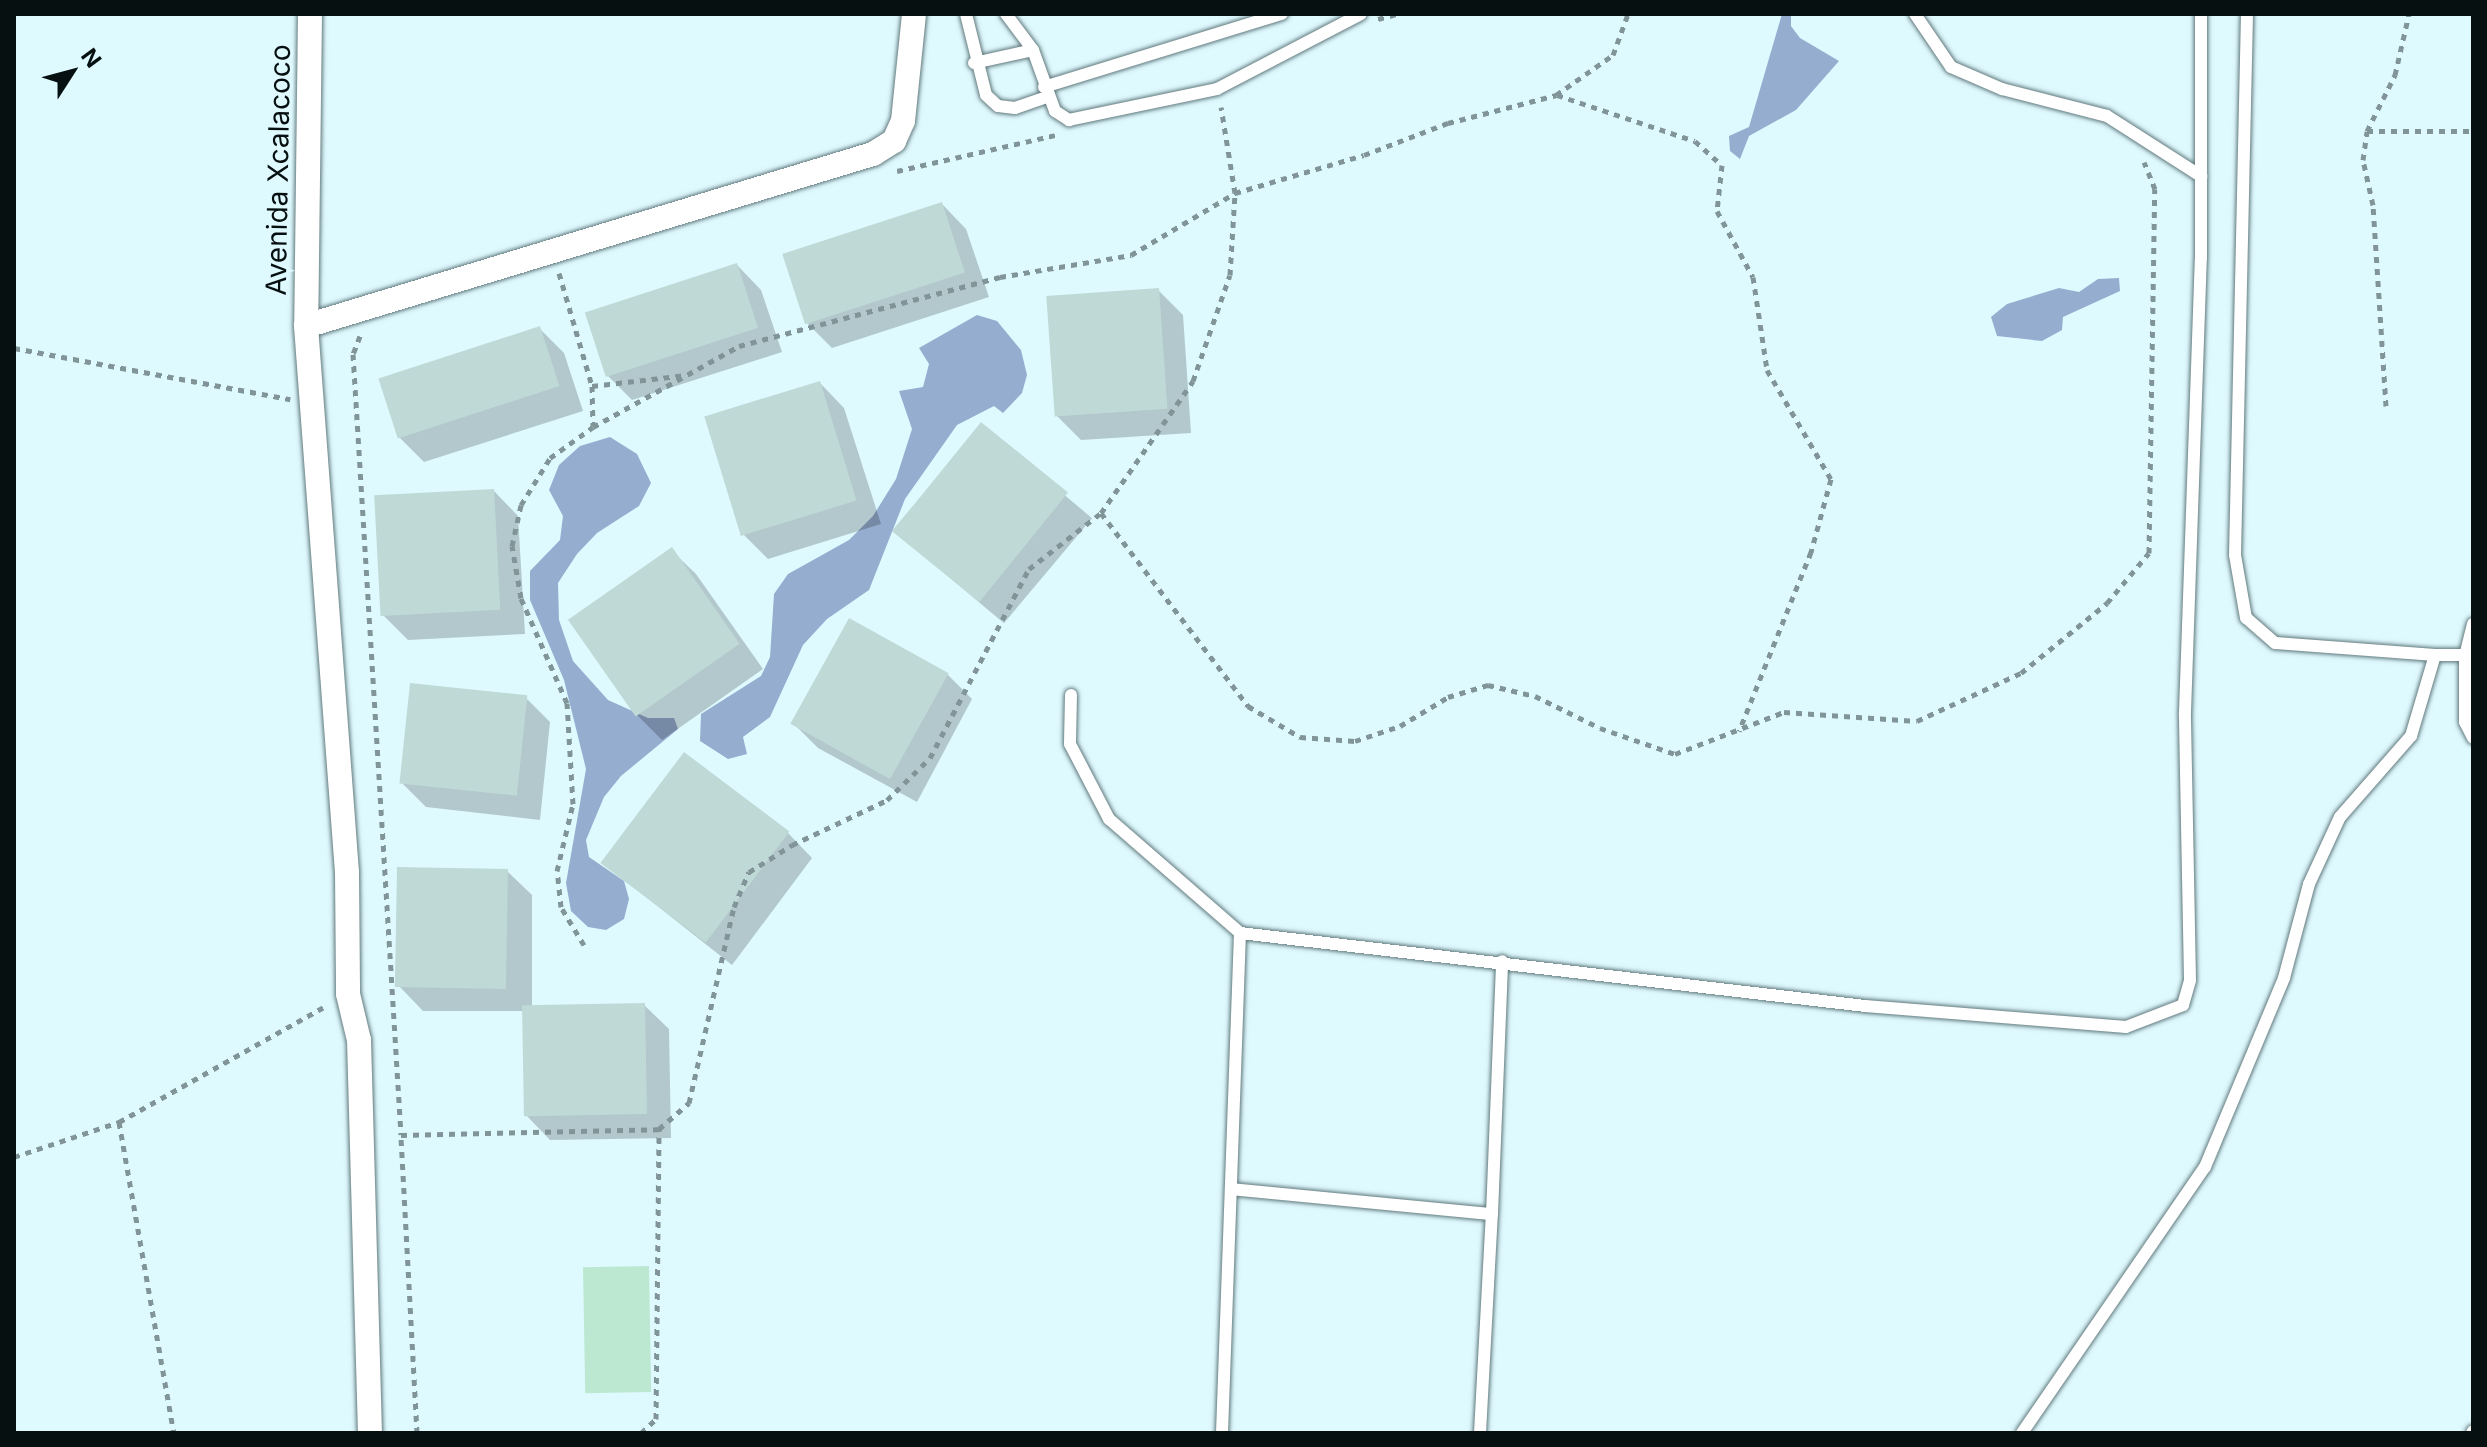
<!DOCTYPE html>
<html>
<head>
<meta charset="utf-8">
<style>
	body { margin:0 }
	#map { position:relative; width:2487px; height:1447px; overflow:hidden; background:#dffaff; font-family:Inter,sans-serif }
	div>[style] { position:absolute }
	.green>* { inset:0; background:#bce8d1; transform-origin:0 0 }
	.water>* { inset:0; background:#95adcf }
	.shadow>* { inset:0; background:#0003; transform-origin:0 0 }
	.building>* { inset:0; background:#bfdad6; transform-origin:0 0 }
	.path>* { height:5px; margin-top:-2.5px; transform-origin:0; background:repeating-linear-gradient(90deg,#819598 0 6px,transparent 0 12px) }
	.roads { filter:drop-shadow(0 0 2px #61797d) drop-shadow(0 0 2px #61797d) }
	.service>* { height:12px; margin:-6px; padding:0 6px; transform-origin:6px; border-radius:6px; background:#fff }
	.minor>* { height:24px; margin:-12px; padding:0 12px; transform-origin:12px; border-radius:12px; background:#fff }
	span { translate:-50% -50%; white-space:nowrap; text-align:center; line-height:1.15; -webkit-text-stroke:6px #dffaff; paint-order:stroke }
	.street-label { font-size:28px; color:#071011 }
	.frame { position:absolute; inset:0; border:16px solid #071011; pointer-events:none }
	.north { position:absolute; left:32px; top:32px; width:80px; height:80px; -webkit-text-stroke:6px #dffaff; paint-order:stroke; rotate:54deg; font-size:22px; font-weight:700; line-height:32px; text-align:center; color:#071011 }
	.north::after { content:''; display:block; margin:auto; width:28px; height:36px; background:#071011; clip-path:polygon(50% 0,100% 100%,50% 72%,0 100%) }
</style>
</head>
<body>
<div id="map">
	<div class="green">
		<i style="left:649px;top:1266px;width:126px;height:66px;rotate:89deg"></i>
	</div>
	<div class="water">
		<i style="clip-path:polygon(1782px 14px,1791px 14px,1791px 26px,1800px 38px,1839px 61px,1796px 110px,1749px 136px,1740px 159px,1730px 151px,1729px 136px,1749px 127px)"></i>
		<i style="clip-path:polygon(2119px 278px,2120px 291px,2063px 317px,2062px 330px,2042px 341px,1997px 336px,1991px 317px,2007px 304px,2059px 288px,2079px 292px,2098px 279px)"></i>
		<i style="clip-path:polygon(977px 315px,997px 321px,1021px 350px,1027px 375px,1022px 393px,1003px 413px,994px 406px,957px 425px,905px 499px,869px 590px,827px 619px,803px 645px,770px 717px,743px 737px,747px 754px,728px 759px,700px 741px,701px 714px,761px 676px,770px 657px,774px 594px,788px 574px,849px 540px,873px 516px,896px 479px,912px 429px,899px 391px,923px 387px,929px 364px,919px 348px)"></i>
		<i style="clip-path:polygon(610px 437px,637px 454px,651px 483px,639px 506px,597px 533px,577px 554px,558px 583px,559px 620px,573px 661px,608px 700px,648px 718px,674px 718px,678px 729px,621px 776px,604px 797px,586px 840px,589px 857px,624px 881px,629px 899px,624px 919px,606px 930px,588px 927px,571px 911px,566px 883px,586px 769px,564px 680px,530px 600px,530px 571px,560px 540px,563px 516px,549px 490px,559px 465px,580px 446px)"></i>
	</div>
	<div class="shadow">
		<i style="clip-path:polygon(942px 204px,966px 229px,989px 297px,832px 348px,807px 323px)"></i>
		<i style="clip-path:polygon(737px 265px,761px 290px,782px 352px,632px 400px,608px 376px)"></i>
		<i style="clip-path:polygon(1158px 290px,1183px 315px,1191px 433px,1081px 440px,1057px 416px)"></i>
		<i style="clip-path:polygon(540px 329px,564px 353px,583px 411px,424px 462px,399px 437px)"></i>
		<i style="clip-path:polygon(820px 383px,844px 408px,881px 524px,768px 559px,743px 534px)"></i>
		<i style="left:981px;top:425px;width:145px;height:137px;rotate:40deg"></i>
		<i style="clip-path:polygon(494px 491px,518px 516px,525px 634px,408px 640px,383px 615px)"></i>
		<i style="clip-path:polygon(671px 550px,696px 574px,763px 669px,662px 740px,637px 715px)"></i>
		<i style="clip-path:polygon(947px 674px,972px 699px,917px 802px,818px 748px,794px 724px)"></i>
		<i style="clip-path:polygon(526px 698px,550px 722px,540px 820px,426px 807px,401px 782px)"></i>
		<i style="clip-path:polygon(788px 833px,812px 858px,732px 965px,603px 863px)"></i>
		<i style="clip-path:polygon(507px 871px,532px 895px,532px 1006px,644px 1005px,669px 1029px,671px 1138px,550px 1140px,526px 1115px,524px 1011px,423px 1011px,399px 986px)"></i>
	</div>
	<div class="building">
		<i style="left:942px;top:202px;width:74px;height:168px;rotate:72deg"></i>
		<i style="left:737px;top:263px;width:68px;height:160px;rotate:72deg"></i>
		<i style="left:1159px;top:288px;width:121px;height:113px;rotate:86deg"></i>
		<i style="left:540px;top:326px;width:63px;height:170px;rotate:72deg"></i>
		<i style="left:820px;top:381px;width:125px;height:121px;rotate:73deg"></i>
		<i style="left:981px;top:422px;width:112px;height:141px;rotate:39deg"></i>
		<i style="left:494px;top:489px;width:121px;height:120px;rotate:87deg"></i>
		<i style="left:672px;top:547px;width:118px;height:127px;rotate:55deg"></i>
		<i style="left:849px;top:618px;width:114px;height:121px;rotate:29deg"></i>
		<i style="left:410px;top:683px;width:118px;height:101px;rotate:6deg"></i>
		<i style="left:684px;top:752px;width:132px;height:139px;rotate:37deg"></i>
		<i style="left:397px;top:867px;width:111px;height:120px;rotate:1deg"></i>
		<i style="left:645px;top:1003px;width:111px;height:123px;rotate:89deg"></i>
	</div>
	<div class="path">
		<i style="left:1378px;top:19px;width:20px;rotate:-15deg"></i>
		<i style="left:1557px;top:95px;width:145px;rotate:18.4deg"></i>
		<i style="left:1695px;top:141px;width:36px;rotate:42deg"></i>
		<i style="left:1722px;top:165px;width:46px;rotate:96.2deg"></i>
		<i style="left:1717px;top:211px;width:75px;rotate:61.4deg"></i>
		<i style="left:1753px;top:277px;width:94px;rotate:81.4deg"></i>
		<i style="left:1767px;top:370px;width:126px;rotate:59.6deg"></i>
		<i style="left:1831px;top:479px;width:76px;rotate:105.3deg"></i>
		<i style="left:1811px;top:552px;width:193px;rotate:111.9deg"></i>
		<i style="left:2367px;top:131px;width:106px"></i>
		<i style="left:897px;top:171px;width:162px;rotate:-12.8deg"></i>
		<i style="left:559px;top:273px;width:118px;rotate:73.7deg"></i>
		<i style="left:592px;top:386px;width:40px;rotate:88.6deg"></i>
		<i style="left:360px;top:336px;width:19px;rotate:111deg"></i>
		<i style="left:353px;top:354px;width:782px;rotate:86.48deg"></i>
		<i style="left:14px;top:348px;width:281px;rotate:10.5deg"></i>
		<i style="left:592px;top:386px;width:95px;rotate:-6.7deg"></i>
		<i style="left:2386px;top:406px;width:201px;rotate:-93.7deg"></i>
		<i style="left:2373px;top:205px;width:46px;rotate:-102.5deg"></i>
		<i style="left:2363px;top:160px;width:29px;rotate:-82deg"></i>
		<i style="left:2367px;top:131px;width:63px;rotate:-63.4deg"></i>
		<i style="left:2395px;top:75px;width:63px;rotate:-77.1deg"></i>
		<i style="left:1101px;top:513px;width:243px;rotate:52.7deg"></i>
		<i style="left:1248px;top:706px;width:61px;rotate:30.8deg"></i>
		<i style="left:1300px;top:737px;width:55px;rotate:4.2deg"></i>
		<i style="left:1355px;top:741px;width:47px;rotate:-18.4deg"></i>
		<i style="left:1400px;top:726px;width:56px;rotate:-31.1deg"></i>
		<i style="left:1448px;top:697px;width:42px;rotate:-16.7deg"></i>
		<i style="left:1488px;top:685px;width:48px;rotate:13.2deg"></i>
		<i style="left:1535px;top:696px;width:72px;rotate:26.2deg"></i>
		<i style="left:1600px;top:728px;width:79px;rotate:19.1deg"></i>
		<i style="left:1675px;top:754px;width:117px;rotate:-21.1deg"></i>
		<i style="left:1784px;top:712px;width:133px;rotate:3.9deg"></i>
		<i style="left:1917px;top:721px;width:115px;rotate:-24.8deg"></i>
		<i style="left:2021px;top:673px;width:111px;rotate:-39.1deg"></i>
		<i style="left:2107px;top:603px;width:65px;rotate:-50deg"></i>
		<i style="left:2149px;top:553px;width:364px;rotate:-89.1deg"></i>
		<i style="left:2155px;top:189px;width:29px;rotate:-112deg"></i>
		<i style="left:584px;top:945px;width:44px;rotate:-121.2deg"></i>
		<i style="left:561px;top:907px;width:36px;rotate:-96deg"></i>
		<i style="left:557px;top:871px;width:69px;rotate:-76.6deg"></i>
		<i style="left:573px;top:804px;width:101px;rotate:-93.4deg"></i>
		<i style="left:567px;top:703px;width:115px;rotate:-113.7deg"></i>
		<i style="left:521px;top:598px;width:53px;rotate:-99.8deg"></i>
		<i style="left:512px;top:546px;width:42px;rotate:-77.6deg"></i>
		<i style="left:521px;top:505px;width:55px;rotate:-58.3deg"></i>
		<i style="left:550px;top:458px;width:53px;rotate:-35.8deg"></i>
		<i style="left:593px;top:427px;width:167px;rotate:-29deg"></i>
		<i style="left:739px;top:346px;width:270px;rotate:-14.8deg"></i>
		<i style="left:1000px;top:277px;width:133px;rotate:-9.5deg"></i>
		<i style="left:1131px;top:255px;width:121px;rotate:-30.8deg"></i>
		<i style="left:1235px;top:193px;width:87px;rotate:-99.2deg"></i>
		<i style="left:119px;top:1122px;width:316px;rotate:80deg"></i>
		<i style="left:14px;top:1157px;width:111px;rotate:-18.4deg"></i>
		<i style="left:119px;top:1122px;width:237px;rotate:-29.3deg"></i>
		<i style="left:417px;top:1433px;width:298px;rotate:-93.1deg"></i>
		<i style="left:401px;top:1135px;width:258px;rotate:-1.3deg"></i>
		<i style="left:641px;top:1433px;width:21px;rotate:-43deg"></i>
		<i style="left:656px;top:1419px;width:290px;rotate:-89.4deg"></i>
		<i style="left:659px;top:1129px;width:40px;rotate:-41deg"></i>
		<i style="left:689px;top:1103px;width:201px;rotate:-77.1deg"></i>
		<i style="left:734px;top:907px;width:38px;rotate:-67deg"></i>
		<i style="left:749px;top:872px;width:51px;rotate:-32.1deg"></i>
		<i style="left:792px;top:845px;width:105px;rotate:-25.3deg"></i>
		<i style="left:887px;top:800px;width:60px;rotate:-44.3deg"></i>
		<i style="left:930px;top:758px;width:213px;rotate:-62.4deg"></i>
		<i style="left:1029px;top:569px;width:91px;rotate:-37.9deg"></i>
		<i style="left:1101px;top:513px;width:161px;rotate:-55.1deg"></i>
		<i style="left:1193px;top:381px;width:112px;rotate:-70.8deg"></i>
		<i style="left:1230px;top:275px;width:82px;rotate:-86.5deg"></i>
		<i style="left:1235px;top:193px;width:134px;rotate:-16.4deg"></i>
		<i style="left:1364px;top:155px;width:90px;rotate:-20.9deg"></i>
		<i style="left:1448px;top:123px;width:112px;rotate:-14.5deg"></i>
		<i style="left:1556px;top:95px;width:70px;rotate:-35.1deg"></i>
		<i style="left:1613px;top:55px;width:44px;rotate:-69.9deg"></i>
	</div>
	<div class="roads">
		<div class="service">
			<i style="left:966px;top:14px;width:83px;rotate:76.1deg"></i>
			<i style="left:986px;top:95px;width:16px;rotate:43deg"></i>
			<i style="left:998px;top:106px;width:17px;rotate:7deg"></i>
			<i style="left:1015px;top:108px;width:34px;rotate:-19deg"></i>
			<i style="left:1006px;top:14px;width:45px;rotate:53.1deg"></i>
			<i style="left:1033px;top:50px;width:65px;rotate:70.2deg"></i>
			<i style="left:1055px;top:111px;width:17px;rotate:33deg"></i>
			<i style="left:1069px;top:120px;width:151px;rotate:-11.8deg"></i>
			<i style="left:1217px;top:89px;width:162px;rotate:-27.5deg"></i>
			<i style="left:1915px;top:14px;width:64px;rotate:55.8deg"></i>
			<i style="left:1951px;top:67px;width:56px;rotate:23.3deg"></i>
			<i style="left:2002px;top:89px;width:108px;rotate:14.4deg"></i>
			<i style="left:2107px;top:116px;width:112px;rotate:32.6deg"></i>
			<i style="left:974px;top:63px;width:60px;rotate:-12.4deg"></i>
			<i style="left:1044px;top:87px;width:249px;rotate:-17.1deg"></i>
			<i style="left:2473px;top:624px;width:32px;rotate:104deg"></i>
			<i style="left:2465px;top:655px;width:67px;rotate:90deg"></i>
			<i style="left:2465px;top:722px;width:18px;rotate:63deg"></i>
			<i style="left:2435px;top:655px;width:30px"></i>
			<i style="left:1071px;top:695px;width:49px;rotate:91.2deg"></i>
			<i style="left:1070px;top:744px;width:85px;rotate:62.5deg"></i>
			<i style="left:1109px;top:819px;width:174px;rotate:41deg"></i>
			<i style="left:1240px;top:933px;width:629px;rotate:6.66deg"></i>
			<i style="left:1865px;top:1006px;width:262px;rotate:4.6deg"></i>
			<i style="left:2126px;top:1027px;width:61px;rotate:-21.1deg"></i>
			<i style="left:2183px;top:1005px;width:26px;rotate:-74deg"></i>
			<i style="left:2190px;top:980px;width:268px;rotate:-91.1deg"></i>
			<i style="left:2185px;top:712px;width:454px;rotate:-88deg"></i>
			<i style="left:2201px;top:258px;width:244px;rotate:-90deg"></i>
			<i style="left:1231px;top:1189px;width:262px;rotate:5.5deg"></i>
			<i style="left:1492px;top:1214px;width:253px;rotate:-87.7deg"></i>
			<i style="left:1222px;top:1433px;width:500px;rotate:-87.94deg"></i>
			<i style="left:1480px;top:1433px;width:219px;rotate:-86.9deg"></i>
			<i style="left:2022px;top:1433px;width:323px;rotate:-55.5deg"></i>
			<i style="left:2205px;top:1167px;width:205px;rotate:-67.3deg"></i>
			<i style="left:2284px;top:978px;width:97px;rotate:-75.1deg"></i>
			<i style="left:2309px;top:884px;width:74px;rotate:-65.2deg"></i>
			<i style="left:2340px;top:817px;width:108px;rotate:-48.8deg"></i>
			<i style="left:2411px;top:736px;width:84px;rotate:-73.5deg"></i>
			<i style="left:2435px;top:655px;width:160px;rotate:-175.7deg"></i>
			<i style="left:2275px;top:643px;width:38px;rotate:-139deg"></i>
			<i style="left:2246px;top:618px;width:64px;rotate:-99.9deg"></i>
			<i style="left:2235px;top:555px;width:541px;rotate:-88.73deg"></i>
			<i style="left:2472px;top:1433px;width:2px;rotate:-63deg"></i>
		</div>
		<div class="minor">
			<i style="left:310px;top:14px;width:312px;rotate:90.7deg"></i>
			<i style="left:306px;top:326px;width:548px;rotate:85.71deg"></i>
			<i style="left:347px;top:872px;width:122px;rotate:89.5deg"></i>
			<i style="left:348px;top:994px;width:47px;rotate:76.6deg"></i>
			<i style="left:359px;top:1040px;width:393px;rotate:88.4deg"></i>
			<i style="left:306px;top:326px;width:593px;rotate:-16.88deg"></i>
			<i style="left:873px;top:154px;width:25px;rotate:-32deg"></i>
			<i style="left:894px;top:141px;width:22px;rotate:-66deg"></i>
			<i style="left:903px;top:121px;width:108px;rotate:-84.1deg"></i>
		</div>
	</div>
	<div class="street-label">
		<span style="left:278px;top:170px;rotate:-89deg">Avenida Xcalacoco</span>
	</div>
	<div class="frame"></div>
	<div class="north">N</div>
</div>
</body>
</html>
